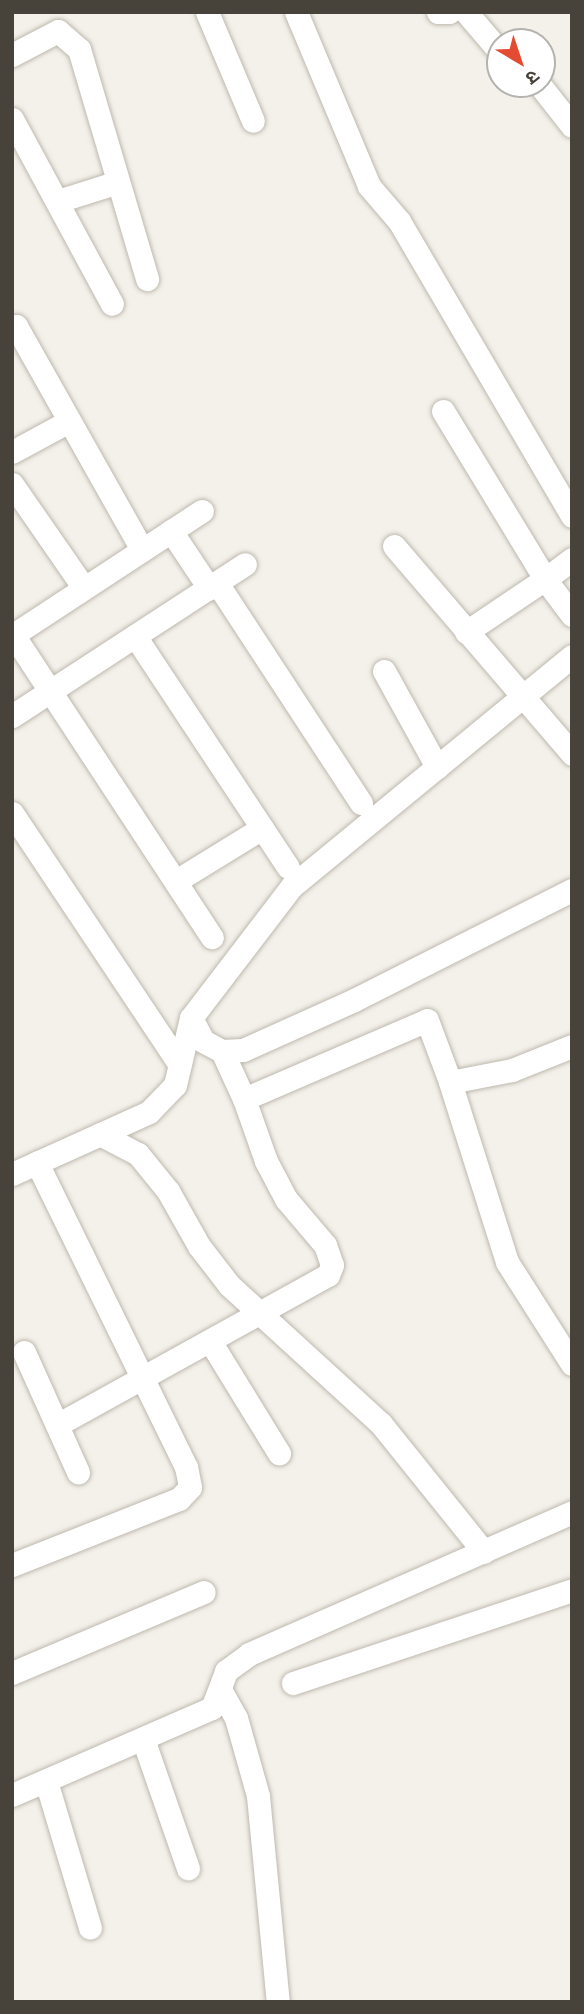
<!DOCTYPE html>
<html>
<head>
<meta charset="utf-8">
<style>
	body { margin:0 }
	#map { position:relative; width:584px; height:2014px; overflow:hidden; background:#f4f1eb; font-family:Quicksand,"Noto Sans Devanagari",sans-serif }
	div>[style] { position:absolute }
	.roads { filter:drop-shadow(0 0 2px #beb9ae) drop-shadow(0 0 2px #beb9ae) }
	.minor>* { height:23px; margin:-11.5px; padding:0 11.5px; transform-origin:11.5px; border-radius:11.5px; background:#fff }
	span { translate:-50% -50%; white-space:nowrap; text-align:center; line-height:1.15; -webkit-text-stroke:5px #fff; paint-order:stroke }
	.frame { position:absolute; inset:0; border:14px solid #47423a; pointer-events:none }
	.north { position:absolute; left:486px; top:28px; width:70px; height:70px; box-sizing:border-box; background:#fff; border:2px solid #b5b3b0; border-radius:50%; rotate:141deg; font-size:19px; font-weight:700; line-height:28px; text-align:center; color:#47423a }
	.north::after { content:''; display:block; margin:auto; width:24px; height:32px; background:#e34c32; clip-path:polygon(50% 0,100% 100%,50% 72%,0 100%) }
</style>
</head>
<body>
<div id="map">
	<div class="roads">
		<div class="minor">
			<i style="left:207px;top:12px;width:118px;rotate:67.1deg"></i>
			<i style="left:296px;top:12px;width:189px;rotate:67.2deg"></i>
			<i style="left:369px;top:186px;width:46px;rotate:49.4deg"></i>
			<i style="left:399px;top:221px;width:342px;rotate:59.6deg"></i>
			<i style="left:438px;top:12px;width:11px"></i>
			<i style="left:466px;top:12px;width:52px;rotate:49.6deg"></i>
			<i style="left:12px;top:55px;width:52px;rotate:-27.6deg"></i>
			<i style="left:58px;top:31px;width:28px;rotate:41deg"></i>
			<i style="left:79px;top:49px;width:240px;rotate:73.5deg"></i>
			<i style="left:539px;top:84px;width:53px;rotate:51.8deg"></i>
			<i style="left:12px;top:119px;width:210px;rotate:61.6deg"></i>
			<i style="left:58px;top:201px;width:63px;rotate:-17.6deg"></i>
			<i style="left:12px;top:329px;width:5px;rotate:-37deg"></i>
			<i style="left:16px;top:326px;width:257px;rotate:60.6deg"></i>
			<i style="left:443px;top:411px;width:197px;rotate:58.7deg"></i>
			<i style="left:545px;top:579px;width:95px;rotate:146.1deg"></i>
			<i style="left:12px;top:452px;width:65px;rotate:-28.5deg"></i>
			<i style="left:12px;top:484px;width:126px;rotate:55.3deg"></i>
			<i style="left:171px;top:531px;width:69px;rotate:56.3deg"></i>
			<i style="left:394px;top:546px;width:274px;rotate:49.4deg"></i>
			<i style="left:572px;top:559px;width:34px;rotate:143deg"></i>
			<i style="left:545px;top:579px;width:45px;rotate:53.1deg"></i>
			<i style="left:217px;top:583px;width:263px;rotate:56.8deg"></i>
			<i style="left:12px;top:633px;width:364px;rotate:56.7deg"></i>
			<i style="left:13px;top:635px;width:226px;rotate:-33.3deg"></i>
			<i style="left:135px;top:636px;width:277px;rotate:56.5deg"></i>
			<i style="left:384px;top:671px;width:110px;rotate:61.1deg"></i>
			<i style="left:12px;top:716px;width:278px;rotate:-33.1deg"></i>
			<i style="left:12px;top:813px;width:299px;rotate:56.3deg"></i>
			<i style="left:176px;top:881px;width:101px;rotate:-31.6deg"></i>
			<i style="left:191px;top:1018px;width:26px;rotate:62deg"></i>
			<i style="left:203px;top:1041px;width:21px;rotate:28deg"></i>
			<i style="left:222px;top:1051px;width:21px;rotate:-3deg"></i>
			<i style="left:243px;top:1050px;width:122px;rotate:-24.2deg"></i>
			<i style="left:354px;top:1000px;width:244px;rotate:-26.8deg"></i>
			<i style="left:572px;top:1046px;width:65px;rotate:158.2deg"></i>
			<i style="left:512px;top:1070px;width:63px;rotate:169deg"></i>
			<i style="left:450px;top:1082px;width:189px;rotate:72.4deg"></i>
			<i style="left:507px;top:1262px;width:121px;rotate:57.5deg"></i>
			<i style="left:222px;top:1051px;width:53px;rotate:65.4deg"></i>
			<i style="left:244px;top:1099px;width:199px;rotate:-23.3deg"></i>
			<i style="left:427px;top:1020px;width:66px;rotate:69.6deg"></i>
			<i style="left:100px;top:1134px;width:43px;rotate:27.8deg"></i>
			<i style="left:138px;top:1154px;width:48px;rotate:51deg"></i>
			<i style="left:168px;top:1191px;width:63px;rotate:60.6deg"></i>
			<i style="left:199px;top:1246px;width:49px;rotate:52.4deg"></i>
			<i style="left:229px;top:1285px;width:206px;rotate:42.4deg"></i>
			<i style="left:381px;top:1424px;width:164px;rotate:51.2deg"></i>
			<i style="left:12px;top:1174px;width:150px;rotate:-24.3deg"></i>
			<i style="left:149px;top:1112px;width:37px;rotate:-46deg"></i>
			<i style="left:175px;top:1085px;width:69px;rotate:-76.6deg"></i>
			<i style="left:191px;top:1018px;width:166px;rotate:-52.6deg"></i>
			<i style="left:292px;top:886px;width:362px;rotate:-39.4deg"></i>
			<i style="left:210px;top:1341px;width:132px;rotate:58.4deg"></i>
			<i style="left:24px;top:1352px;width:132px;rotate:65.8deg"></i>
			<i style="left:57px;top:1425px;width:310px;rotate:-29deg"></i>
			<i style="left:328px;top:1275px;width:11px;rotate:-68deg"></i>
			<i style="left:332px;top:1265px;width:21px;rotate:-109deg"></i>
			<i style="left:325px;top:1245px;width:60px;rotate:-130.3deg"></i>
			<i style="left:286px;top:1199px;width:43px;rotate:-117.8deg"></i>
			<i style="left:266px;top:1161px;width:66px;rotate:-109.5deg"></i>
			<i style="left:12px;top:1565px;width:180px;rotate:-21.6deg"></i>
			<i style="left:179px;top:1499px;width:16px;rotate:-47deg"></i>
			<i style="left:190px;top:1487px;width:20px;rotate:-101deg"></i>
			<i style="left:186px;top:1467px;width:339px;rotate:-116.1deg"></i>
			<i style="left:12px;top:1673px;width:208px;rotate:-22.9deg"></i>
			<i style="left:293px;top:1683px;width:294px;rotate:-18.4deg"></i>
			<i style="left:221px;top:1691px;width:31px;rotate:61deg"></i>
			<i style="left:236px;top:1718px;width:81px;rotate:74.2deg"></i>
			<i style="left:258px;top:1796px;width:207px;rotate:84.5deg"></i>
			<i style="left:143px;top:1739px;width:137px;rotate:70.8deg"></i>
			<i style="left:46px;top:1781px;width:153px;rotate:73.3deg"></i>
			<i style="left:12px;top:1795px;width:218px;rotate:-23.5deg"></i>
			<i style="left:212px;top:1708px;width:40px;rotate:-69deg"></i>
			<i style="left:226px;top:1671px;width:29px;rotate:-36deg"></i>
			<i style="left:249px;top:1654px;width:353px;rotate:-23.7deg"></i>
		</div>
	</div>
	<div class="frame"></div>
	<div class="north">उ</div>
</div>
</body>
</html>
